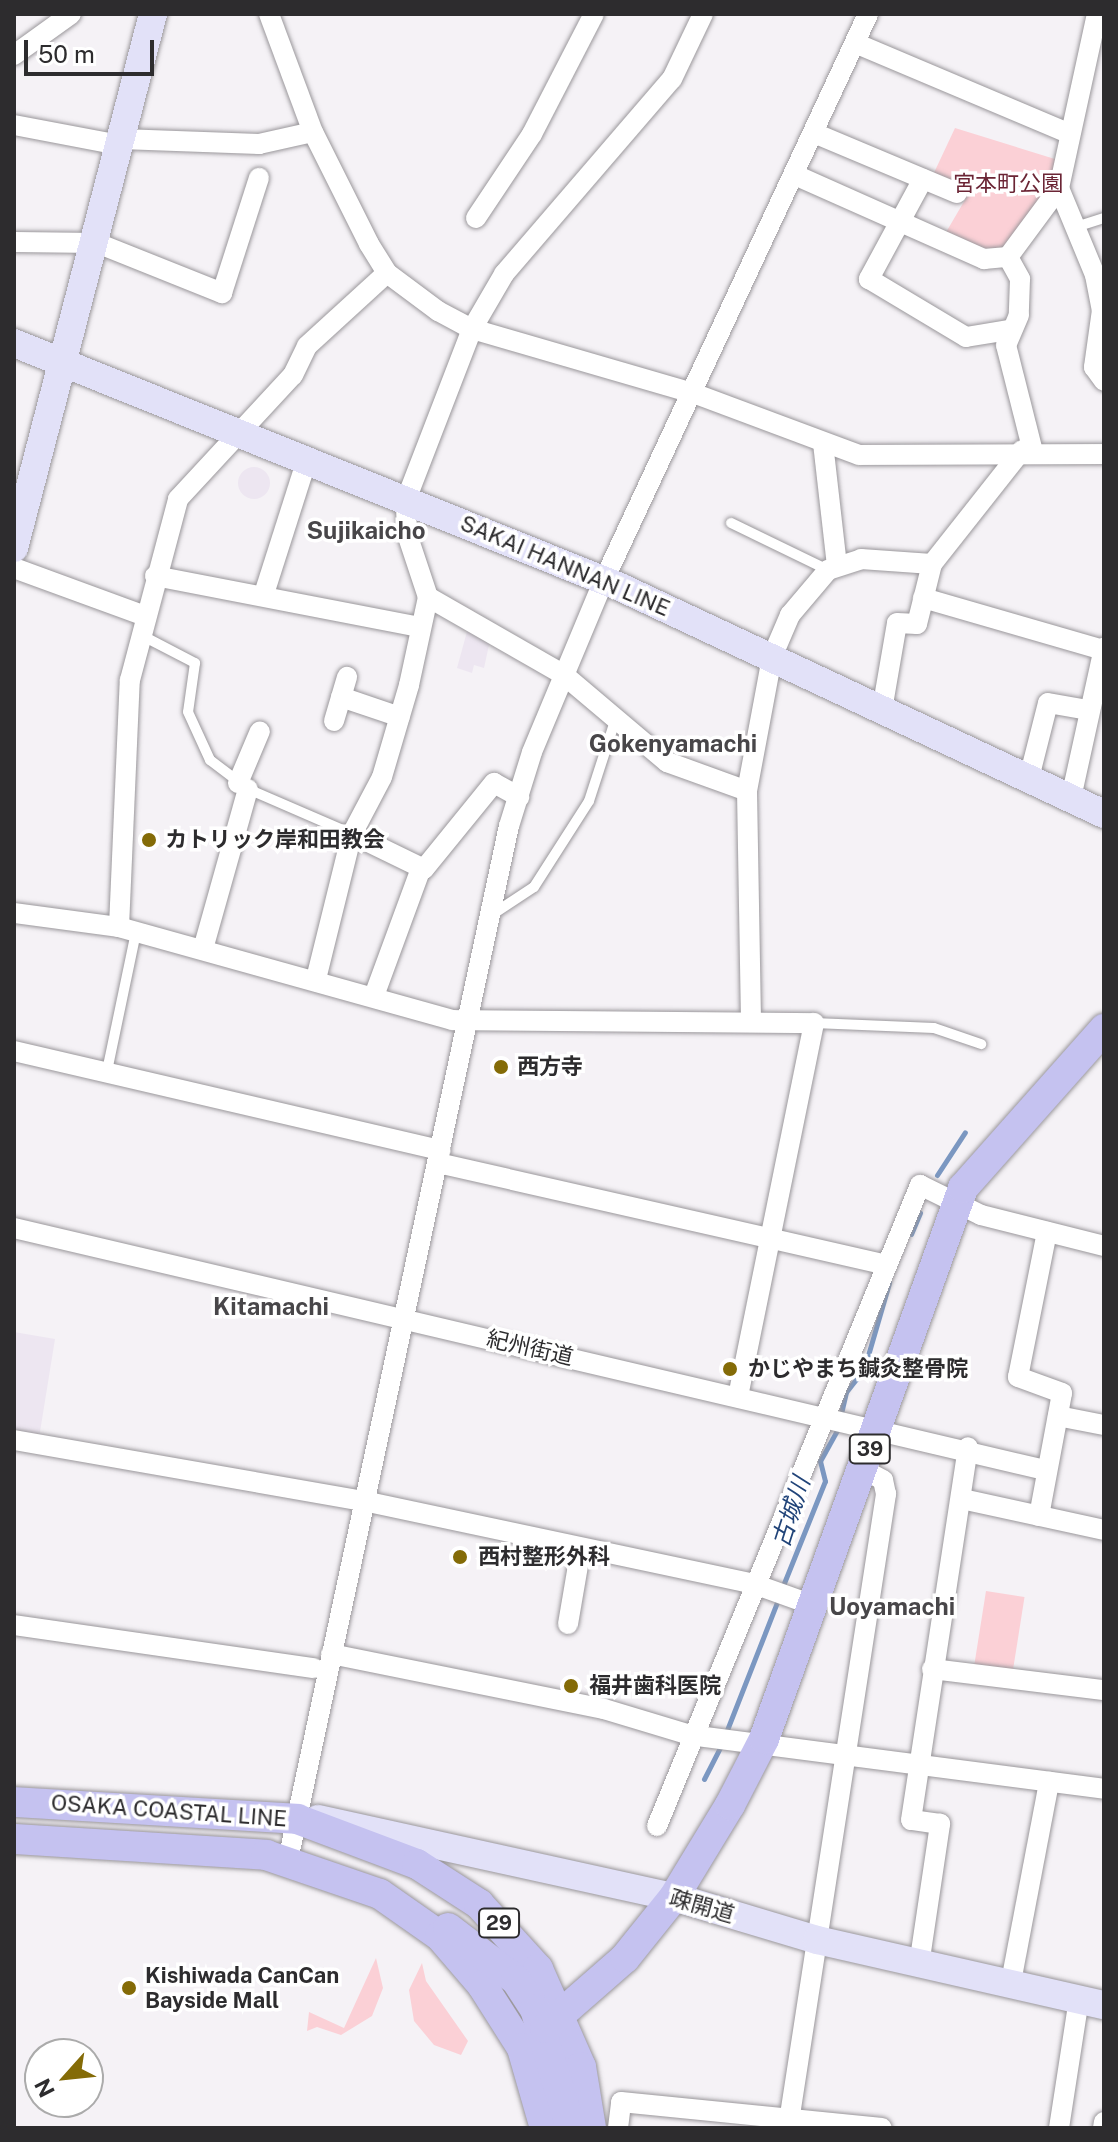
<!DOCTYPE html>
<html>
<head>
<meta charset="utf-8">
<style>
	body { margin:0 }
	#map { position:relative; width:1118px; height:2142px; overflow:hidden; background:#f5f2f6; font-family:"Public Sans","Noto Sans JP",sans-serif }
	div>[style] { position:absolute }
	.built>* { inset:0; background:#ede6f1 }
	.round { border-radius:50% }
	.green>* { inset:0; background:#fbd0d6; transform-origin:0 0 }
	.stream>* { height:5px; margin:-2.5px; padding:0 2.5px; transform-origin:2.5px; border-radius:2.5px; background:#7b97c1 }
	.roads { filter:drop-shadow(0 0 2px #9a979b) drop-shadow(0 0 2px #9a979b) }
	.lane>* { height:10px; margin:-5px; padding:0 5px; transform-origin:5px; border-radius:5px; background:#fff }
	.street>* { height:20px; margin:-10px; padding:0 10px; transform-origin:10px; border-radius:10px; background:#fff }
	.secondary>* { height:28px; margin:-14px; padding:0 14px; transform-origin:14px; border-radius:14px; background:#e2e1f8 }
	.primary>* { height:30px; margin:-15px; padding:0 15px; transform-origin:15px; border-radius:15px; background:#c5c2f0 }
	.dots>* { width:22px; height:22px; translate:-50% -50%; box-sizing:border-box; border:4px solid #fff; border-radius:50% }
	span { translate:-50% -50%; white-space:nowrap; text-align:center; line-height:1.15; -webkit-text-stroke:7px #fff; paint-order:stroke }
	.shield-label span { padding:2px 6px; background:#fff; border:2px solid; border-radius:6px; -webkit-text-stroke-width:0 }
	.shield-label { font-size:20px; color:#2d2c2e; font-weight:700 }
	.park-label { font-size:22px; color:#6b2535 }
	.street-label { font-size:22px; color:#2d2c2e }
	.poi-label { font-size:22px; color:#2d2c2e; font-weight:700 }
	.left { translate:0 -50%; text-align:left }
	.neighbourhood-label { font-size:24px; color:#484649; font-weight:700 }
	.water-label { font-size:24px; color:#214479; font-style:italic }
	.frame { position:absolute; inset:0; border:16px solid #2d2c2e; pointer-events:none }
	.north { position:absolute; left:24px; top:2038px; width:80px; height:80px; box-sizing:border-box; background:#fff; border:2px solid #ababab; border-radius:50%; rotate:243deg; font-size:22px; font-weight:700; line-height:32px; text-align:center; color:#2d2c2e }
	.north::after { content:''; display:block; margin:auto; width:28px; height:36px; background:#846b07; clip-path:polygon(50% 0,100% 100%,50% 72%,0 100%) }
	.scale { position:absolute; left:24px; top:40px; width:130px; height:36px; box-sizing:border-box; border:4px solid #2d2c2e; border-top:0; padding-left:10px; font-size:24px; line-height:28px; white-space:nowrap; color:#2d2c2e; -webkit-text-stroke:6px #fff; paint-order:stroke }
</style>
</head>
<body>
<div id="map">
	<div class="built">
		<i class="round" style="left:238px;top:467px;width:32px;height:32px"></i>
		<i style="clip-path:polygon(468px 628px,491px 636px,484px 668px,474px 665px,472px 673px,457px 668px)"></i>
		<i style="clip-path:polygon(14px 1332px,55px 1339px,39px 1438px,14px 1434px)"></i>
	</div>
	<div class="green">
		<i style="clip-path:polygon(955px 128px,1058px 160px,1053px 188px,1004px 253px,989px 254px,945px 234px,969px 193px,932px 177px)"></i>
		<i style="left:986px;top:1591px;width:39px;height:81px;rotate:9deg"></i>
		<i style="clip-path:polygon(376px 1958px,383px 1988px,372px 2016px,341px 2035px,317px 2027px,307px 2031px,309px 2012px,344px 2028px)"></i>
		<i style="clip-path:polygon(422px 1963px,426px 1981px,468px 2041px,461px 2055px,434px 2045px,414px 2021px,409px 1990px)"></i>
	</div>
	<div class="stream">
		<i style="left:937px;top:1175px;width:51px;rotate:-56.9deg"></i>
		<i style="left:911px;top:1234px;width:23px;rotate:-67deg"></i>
		<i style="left:840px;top:1418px;width:27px;rotate:-77deg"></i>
		<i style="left:846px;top:1392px;width:29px;rotate:-52deg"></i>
		<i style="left:864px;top:1369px;width:90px;rotate:-73.8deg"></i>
		<i style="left:782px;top:1588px;width:115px;rotate:-68.1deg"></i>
		<i style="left:825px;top:1481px;width:21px;rotate:-104deg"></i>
		<i style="left:820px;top:1461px;width:38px;rotate:-61deg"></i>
		<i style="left:725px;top:1735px;width:148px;rotate:-68.6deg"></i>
		<i style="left:704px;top:1779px;width:38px;rotate:-63deg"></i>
	</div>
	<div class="roads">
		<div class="lane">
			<i style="left:1079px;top:226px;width:26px;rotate:-18deg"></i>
			<i style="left:731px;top:523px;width:108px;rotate:25.9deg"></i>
			<i style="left:141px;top:635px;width:61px;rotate:27.4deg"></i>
			<i style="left:195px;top:663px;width:49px;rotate:98.1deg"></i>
			<i style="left:188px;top:712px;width:53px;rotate:65.4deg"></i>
			<i style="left:210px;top:760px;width:48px;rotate:37.3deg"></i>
			<i style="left:248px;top:789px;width:113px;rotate:23.4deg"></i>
			<i style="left:493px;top:914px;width:49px;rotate:-33.4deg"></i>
			<i style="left:534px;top:887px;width:102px;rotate:-57.4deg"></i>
			<i style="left:589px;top:801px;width:84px;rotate:-72deg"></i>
			<i style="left:814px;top:1023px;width:120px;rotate:2.4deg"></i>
			<i style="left:934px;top:1028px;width:50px;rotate:18.8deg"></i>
			<i style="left:107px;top:1071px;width:142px;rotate:-78.2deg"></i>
		</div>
		<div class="street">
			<i style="left:269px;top:14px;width:126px;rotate:69.6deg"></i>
			<i style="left:313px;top:132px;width:125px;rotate:63.4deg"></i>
			<i style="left:369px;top:244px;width:34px;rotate:58deg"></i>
			<i style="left:387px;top:273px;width:64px;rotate:36.7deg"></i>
			<i style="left:438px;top:311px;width:38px;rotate:28deg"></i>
			<i style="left:472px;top:329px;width:230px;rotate:16.2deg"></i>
			<i style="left:693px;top:393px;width:177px;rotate:20.5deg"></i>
			<i style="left:859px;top:455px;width:245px;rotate:-0.2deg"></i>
			<i style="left:855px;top:43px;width:229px;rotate:22.9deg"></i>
			<i style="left:14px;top:55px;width:70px;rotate:-35.7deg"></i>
			<i style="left:14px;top:125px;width:108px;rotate:10.7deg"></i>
			<i style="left:814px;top:133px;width:155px;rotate:22.8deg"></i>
			<i style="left:121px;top:139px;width:138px;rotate:2.1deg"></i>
			<i style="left:259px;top:144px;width:55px;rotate:-12.5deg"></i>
			<i style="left:795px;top:175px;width:207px;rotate:24deg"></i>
			<i style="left:984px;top:259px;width:24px;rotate:-5deg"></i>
			<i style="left:1008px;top:257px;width:86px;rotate:-53.5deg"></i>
			<i style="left:1059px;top:188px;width:178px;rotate:-77.7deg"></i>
			<i style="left:923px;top:179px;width:114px;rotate:118.4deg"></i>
			<i style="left:869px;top:279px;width:113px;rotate:30.9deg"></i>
			<i style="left:966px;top:337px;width:44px;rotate:-9.2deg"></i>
			<i style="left:1059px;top:188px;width:94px;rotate:67.5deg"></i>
			<i style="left:1095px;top:275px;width:36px;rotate:79deg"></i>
			<i style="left:1102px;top:310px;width:58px;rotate:98deg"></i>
			<i style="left:1094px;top:367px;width:17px;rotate:54deg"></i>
			<i style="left:476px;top:218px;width:101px;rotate:-56.3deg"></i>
			<i style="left:532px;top:134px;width:135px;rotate:-62.7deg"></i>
			<i style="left:14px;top:242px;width:83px;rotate:0.7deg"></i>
			<i style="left:97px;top:243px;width:135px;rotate:21.8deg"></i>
			<i style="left:222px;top:293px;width:121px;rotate:-72.2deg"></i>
			<i style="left:1008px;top:257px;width:25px;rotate:61deg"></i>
			<i style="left:1020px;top:279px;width:36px;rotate:92deg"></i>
			<i style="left:1019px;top:315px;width:33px;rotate:113deg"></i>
			<i style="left:1006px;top:345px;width:110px;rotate:75.8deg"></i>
			<i style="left:823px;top:443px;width:124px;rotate:83.5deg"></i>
			<i style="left:14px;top:568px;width:140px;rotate:20.1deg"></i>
			<i style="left:155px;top:576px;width:270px;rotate:10.9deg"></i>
			<i style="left:264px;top:594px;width:139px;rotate:-72.3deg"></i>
			<i style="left:428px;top:597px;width:157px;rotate:29.8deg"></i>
			<i style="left:564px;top:675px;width:135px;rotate:40.2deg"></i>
			<i style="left:667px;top:762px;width:85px;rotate:19.9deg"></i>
			<i style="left:923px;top:598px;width:187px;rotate:16.1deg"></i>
			<i style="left:341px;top:697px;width:62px;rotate:18.7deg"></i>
			<i style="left:882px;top:710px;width:88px;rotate:-80.2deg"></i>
			<i style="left:897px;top:623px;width:20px;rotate:3deg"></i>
			<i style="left:917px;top:624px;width:62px;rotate:-76deg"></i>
			<i style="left:932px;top:564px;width:145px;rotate:-51.7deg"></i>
			<i style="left:334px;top:721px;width:46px;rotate:-73.5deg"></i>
			<i style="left:1029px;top:778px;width:77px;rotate:-75.8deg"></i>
			<i style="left:1048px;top:703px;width:39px;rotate:10deg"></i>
			<i style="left:238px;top:783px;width:56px;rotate:-67.1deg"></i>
			<i style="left:1071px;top:798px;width:154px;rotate:-77.6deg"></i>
			<i style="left:352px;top:834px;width:80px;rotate:25.9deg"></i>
			<i style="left:424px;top:869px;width:111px;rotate:-50.9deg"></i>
			<i style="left:494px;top:783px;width:29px;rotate:29deg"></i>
			<i style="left:14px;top:913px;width:106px;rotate:7.6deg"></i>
			<i style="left:119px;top:927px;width:346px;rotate:15.6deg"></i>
			<i style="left:452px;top:1020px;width:362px;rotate:0.5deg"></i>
			<i style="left:814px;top:1023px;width:382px;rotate:101.5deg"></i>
			<i style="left:119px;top:927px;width:247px;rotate:-87.5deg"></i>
			<i style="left:130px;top:680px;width:187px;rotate:-75.1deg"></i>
			<i style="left:178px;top:499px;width:169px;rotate:-47.2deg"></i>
			<i style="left:293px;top:375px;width:32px;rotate:-64deg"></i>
			<i style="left:307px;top:346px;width:108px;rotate:-42.4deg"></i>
			<i style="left:203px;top:949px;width:166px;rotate:-74.3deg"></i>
			<i style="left:316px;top:979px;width:149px;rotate:-76.1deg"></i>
			<i style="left:352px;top:834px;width:64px;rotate:-62.2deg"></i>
			<i style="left:382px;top:777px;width:96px;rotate:-73.6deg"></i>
			<i style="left:409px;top:685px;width:90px;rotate:-77.8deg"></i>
			<i style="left:428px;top:597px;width:66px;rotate:-108.4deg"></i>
			<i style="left:407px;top:534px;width:34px;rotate:-92deg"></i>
			<i style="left:406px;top:500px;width:183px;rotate:-68.9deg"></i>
			<i style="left:472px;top:329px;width:64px;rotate:-59.8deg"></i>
			<i style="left:504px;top:274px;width:257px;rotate:-49.3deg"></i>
			<i style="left:672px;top:79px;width:72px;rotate:-64.5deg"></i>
			<i style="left:374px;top:996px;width:136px;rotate:-69.8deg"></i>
			<i style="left:751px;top:1020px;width:229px;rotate:-91deg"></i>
			<i style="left:747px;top:791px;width:136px;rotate:-79.4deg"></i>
			<i style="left:772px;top:657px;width:46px;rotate:-66.8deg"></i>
			<i style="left:790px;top:615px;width:59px;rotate:-49.8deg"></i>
			<i style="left:828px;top:570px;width:35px;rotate:-18deg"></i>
			<i style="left:861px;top:559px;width:71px;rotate:4deg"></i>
			<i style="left:14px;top:1051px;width:438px;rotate:13.1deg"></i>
			<i style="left:438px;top:1163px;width:457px;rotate:12.8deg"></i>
			<i style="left:14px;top:1228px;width:1059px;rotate:13.21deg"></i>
			<i style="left:1058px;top:1416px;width:47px;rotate:11.1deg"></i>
			<i style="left:14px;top:1440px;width:355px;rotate:9.9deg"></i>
			<i style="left:364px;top:1501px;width:399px;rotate:12deg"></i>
			<i style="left:754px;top:1584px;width:59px;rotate:19.7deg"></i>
			<i style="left:962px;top:1499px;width:145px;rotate:12.3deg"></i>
			<i style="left:1039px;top:1516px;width:125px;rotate:-79.4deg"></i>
			<i style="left:1062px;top:1393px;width:47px;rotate:-160deg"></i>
			<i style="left:1018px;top:1377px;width:148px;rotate:-78.7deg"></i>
			<i style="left:568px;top:1624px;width:77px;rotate:-80.3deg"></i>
			<i style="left:14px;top:1625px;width:303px;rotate:8.2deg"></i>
			<i style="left:331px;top:1654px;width:278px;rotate:11.4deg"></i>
			<i style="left:604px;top:1709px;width:90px;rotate:16.8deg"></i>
			<i style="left:690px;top:1735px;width:418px;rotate:7.4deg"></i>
			<i style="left:932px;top:1669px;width:173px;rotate:7deg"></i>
			<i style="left:657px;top:1826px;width:693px;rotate:-67.69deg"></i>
			<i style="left:920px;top:1185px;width:68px;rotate:26.2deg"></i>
			<i style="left:981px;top:1215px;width:127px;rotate:14.1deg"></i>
			<i style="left:288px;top:1860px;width:1057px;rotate:-77.94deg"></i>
			<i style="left:509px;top:826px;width:77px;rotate:-72.7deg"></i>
			<i style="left:532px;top:752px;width:186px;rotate:-67.3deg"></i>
			<i style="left:604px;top:580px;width:625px;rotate:-64.99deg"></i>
			<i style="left:919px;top:1965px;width:143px;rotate:-81.5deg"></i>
			<i style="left:940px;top:1824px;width:29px;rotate:-172deg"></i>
			<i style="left:911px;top:1820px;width:377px;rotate:-81.3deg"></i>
			<i style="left:1010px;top:1987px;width:209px;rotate:-79.2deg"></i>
			<i style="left:618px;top:2128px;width:26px;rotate:-83deg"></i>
			<i style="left:621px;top:2102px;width:262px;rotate:5.7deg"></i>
			<i style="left:788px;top:2128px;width:642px;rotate:-81.21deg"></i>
			<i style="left:886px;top:1494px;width:14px;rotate:-102deg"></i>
			<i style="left:883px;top:1480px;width:24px;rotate:-152deg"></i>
			<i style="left:1059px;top:2128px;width:131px;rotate:-81.2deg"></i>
			<i style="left:1103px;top:2128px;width:6px;rotate:-81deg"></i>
		</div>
		<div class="secondary">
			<i style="left:14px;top:343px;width:653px;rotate:21.93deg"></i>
			<i style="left:620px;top:587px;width:535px;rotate:25.13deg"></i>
			<i style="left:14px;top:548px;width:552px;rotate:-75.41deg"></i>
			<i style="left:318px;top:1819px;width:364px;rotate:12.4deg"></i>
			<i style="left:674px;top:1897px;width:149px;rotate:16.7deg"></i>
			<i style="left:817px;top:1940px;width:294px;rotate:12.8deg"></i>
		</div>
		<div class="primary">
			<i style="left:14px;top:1802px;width:284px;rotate:3.4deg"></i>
			<i style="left:297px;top:1819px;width:128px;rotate:20.6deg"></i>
			<i style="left:417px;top:1864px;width:74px;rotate:32.8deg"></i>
			<i style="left:479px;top:1904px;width:88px;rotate:47.8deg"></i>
			<i style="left:538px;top:1969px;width:107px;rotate:66.3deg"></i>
			<i style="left:581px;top:2067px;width:62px;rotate:80.7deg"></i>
			<i style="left:14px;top:1839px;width:253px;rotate:3.6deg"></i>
			<i style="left:266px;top:1855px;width:120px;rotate:18.9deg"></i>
			<i style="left:380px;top:1894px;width:73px;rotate:35deg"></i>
			<i style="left:440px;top:1936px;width:65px;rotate:49.4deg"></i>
			<i style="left:482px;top:1985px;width:75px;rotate:57.6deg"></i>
			<i style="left:522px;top:2048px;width:83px;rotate:74deg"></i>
			<i style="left:448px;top:1928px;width:86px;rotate:37.4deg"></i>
			<i style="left:516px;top:1980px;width:35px;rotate:57deg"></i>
			<i style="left:535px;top:2009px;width:124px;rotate:73.2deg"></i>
			<i style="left:545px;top:2028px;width:106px;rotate:-41.2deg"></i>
			<i style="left:625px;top:1958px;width:78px;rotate:-51.2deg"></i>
			<i style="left:674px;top:1897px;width:108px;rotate:-58.7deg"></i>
			<i style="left:730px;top:1805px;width:74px;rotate:-62.7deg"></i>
			<i style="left:764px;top:1739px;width:586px;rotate:-70.14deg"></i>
			<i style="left:963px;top:1188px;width:213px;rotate:-48.4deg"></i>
		</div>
	</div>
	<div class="dots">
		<i style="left:149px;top:840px;background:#846b07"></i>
		<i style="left:501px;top:1067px;background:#846b07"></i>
		<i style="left:730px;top:1369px;background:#846b07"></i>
		<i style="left:460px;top:1557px;background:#846b07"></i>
		<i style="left:571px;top:1686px;background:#846b07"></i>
		<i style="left:129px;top:1988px;background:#846b07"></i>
	</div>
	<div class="shield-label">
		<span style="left:870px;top:1449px">39</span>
		<span style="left:499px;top:1923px">29</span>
	</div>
	<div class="park-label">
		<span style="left:1008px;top:184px">宮本町公園</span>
	</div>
	<div class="street-label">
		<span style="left:565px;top:566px;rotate:23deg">SAKAI HANNAN LINE</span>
		<span style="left:530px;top:1348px;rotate:13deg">紀州街道</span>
		<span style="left:169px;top:1811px;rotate:4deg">OSAKA COASTAL LINE</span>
		<span style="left:702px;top:1906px;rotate:16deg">疎開道</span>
	</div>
	<div class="poi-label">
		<span class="left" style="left:165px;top:840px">カトリック岸和田教会</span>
		<span class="left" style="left:517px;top:1067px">西方寺</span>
		<span class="left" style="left:748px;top:1369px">かじやまち鍼灸整骨院</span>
		<span class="left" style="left:478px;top:1557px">西村整形外科</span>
		<span class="left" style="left:589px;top:1686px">福井歯科医院</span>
		<span class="left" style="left:145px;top:1988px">Kishiwada CanCan<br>Bayside Mall</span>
	</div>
	<div class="neighbourhood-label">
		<span style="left:366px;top:531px">Sujikaicho</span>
		<span style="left:673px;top:744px">Gokenyamachi</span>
		<span style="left:271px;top:1307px">Kitamachi</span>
		<span style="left:892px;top:1607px">Uoyamachi</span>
	</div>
	<div class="water-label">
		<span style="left:791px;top:1512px;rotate:-72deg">古城川</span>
	</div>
	<div class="frame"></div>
	<div class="north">N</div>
	<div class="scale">50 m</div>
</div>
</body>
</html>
